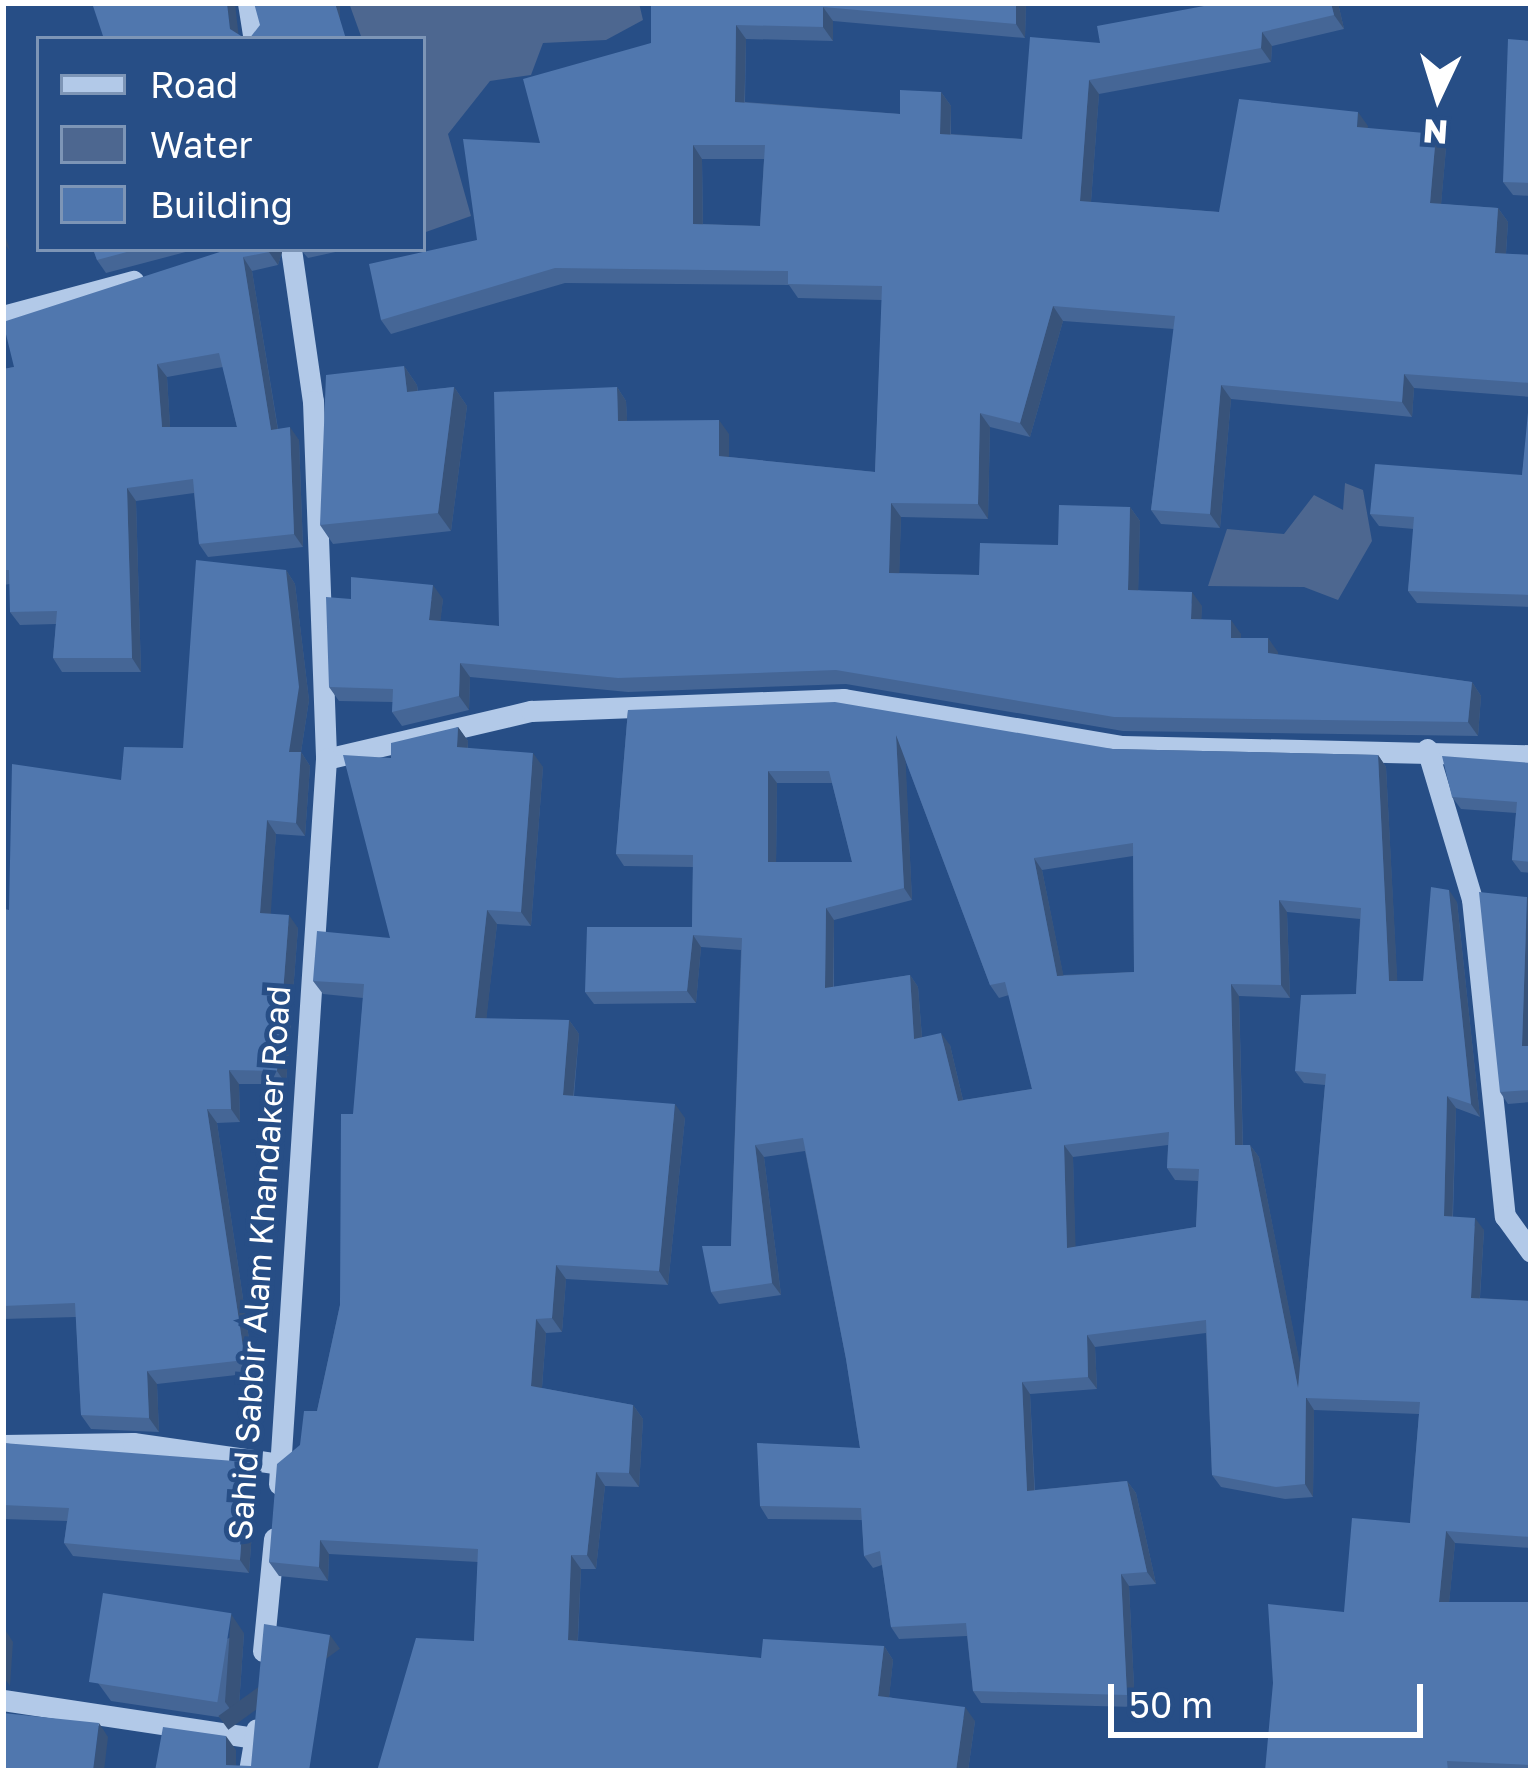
<!DOCTYPE html>
<html>
<head>
<meta charset="utf-8">
<style>
	body { margin:0 }
	#map { position:relative; width:1534px; height:1774px; overflow:hidden; background:#274e86; font-family:"Golos Text",sans-serif }
	div>[style] { position:absolute }
	.water>* { inset:0; background:#4d6790 }
	.minor>* { height:21px; margin:-10.5px; padding:0 10.5px; transform-origin:10.5px; border-radius:10.5px; background:#b2c9e8 }
	.wall>* { inset:0; background:#456696 }
	.shaded-wall>* { inset:0; background:#38537a; transform-origin:0 0 }
	.building>* { inset:0; background:#5077ae; transform-origin:0 0 }
	span { translate:-50% -50%; white-space:nowrap; text-align:center; line-height:1.15; -webkit-text-stroke:10px #274e86; paint-order:stroke }
	.street-label { font-size:33px; color:#fff }
	.frame { position:absolute; inset:0; border:6px solid #fff; pointer-events:none }
	.legend { position:absolute; left:36px; top:36px; width:390px; height:216px; box-sizing:border-box; background:#274e86; border:3px solid #7d95b6; margin:0; padding:15px 21px; list-style:none; font-size:36px; color:#fff }
	.legend li { display:flex; align-items:center; gap:24px; height:60px }
	.legend b { width:60px; border:3px solid #7d95b6 }
	.north { position:absolute; left:1378px; top:36px; width:120px; height:120px; -webkit-text-stroke:9px #274e86; paint-order:stroke; rotate:184deg; font-size:33px; font-weight:700; line-height:48px; text-align:center; color:#fff }
	.north::after { content:''; display:block; margin:auto; width:42px; height:54px; background:#fff; clip-path:polygon(50% 0,100% 100%,50% 72%,0 100%) }
	.scale { position:absolute; left:1108px; top:1684px; width:315px; height:54px; box-sizing:border-box; border:6px solid #fff; border-top:0; padding-left:15px; font-size:36px; line-height:42px; white-space:nowrap; color:#fff; -webkit-text-stroke:9px #274e86; paint-order:stroke }
</style>
</head>
<body>
<div id="map">
	<div class="water">
		<i style="clip-path:polygon(349px 3px,639px 3px,643px 20px,606px 40px,543px 43px,531px 75px,490px 81px,448px 134px,471px 216px,423px 233px,423px 39px,362px 39px)"></i>
		<i style="clip-path:polygon(1345px 483px,1363px 490px,1372px 541px,1338px 600px,1304px 587px,1208px 586px,1227px 529px,1284px 534px,1314px 495px,1343px 510px)"></i>
	</div>
	<div class="minor">
		<i style="left:248px;top:3px;width:36px;rotate:81deg"></i>
		<i style="left:291px;top:249px;width:154px;rotate:81.8deg"></i>
		<i style="left:313px;top:401px;width:358px;rotate:87.9deg"></i>
		<i style="left:326px;top:759px;width:211px;rotate:-13.2deg"></i>
		<i style="left:531px;top:711px;width:313px;rotate:-2.2deg"></i>
		<i style="left:844px;top:699px;width:282px;rotate:9.6deg"></i>
		<i style="left:1122px;top:746px;width:409px;rotate:1.3deg"></i>
		<i style="left:3px;top:316px;width:135px;rotate:-15.1deg"></i>
		<i style="left:1427px;top:749px;width:157px;rotate:73.3deg"></i>
		<i style="left:1472px;top:899px;width:319px;rotate:84.1deg"></i>
		<i style="left:1505px;top:1216px;width:44px;rotate:54.2deg"></i>
		<i style="left:3px;top:1445px;width:130px;rotate:-0.9deg"></i>
		<i style="left:133px;top:1443px;width:148px;rotate:8.1deg"></i>
		<i style="left:279px;top:1484px;width:727px;rotate:-86.29deg"></i>
		<i style="left:263px;top:1651px;width:113px;rotate:-84.4deg"></i>
		<i style="left:3px;top:1700px;width:255px;rotate:8.6deg"></i>
		<i style="left:249px;top:1771px;width:42px;rotate:-80.3deg"></i>
	</div>
	<div class="wall">
		<i style="clip-path:polygon(evenodd,651px 3px,1026px 3px,1025px 38px,833px 21px,833px 41px,746px 39px,745px 102px,900px 114px,941px 92px,951px 106px,951px 134px,1022px 139px,1100px 43px,1338px 3px,1344px 29px,1272px 46px,1271px 62px,1099px 94px,1091px 202px,1219px 212px,1368px 126px,1367px 128px,1446px 148px,1441px 204px,1498px 208px,1508px 222px,1506px 254px,1531px 255px,1531px 397px,1414px 388px,1412px 417px,1231px 399px,1220px 528px,1161px 524px,1151px 510px,1174px 329px,1063px 321px,1030px 437px,990px 427px,988px 519px,901px 517px,899px 573px,979px 575px,1058px 545px,1130px 507px,1140px 521px,1138px 590px,1202px 606px,1201px 619px,1241px 634px,1241px 638px,1268px 638px,1278px 655px,1472px 682px,1481px 696px,1478px 736px,1123px 731px,846px 684px,628px 692px,470px 677px,469px 710px,402px 726px,392px 712px,393px 702px,339px 701px,329px 687px,351px 599px,443px 599px,440px 621px,499px 626px,617px 387px,626px 401px,627px 421px,729px 434px,729px 457px,875px 472px,882px 300px,798px 298px,789px 285px,565px 283px,391px 334px,381px 320px,477px 240px,540px 143px,651px 43px,651px 3px,702px 159px,764px 159px,760px 226px,703px 224px,702px 159px)"></i>
		<i style="clip-path:polygon(1531px 41px,1531px 196px,1513px 195px,1503px 182px)"></i>
		<i style="clip-path:polygon(93px 249px,197px 249px,106px 273px,97px 260px)"></i>
		<i style="clip-path:polygon(evenodd,229px 249px,283px 249px,278px 265px,252px 271px,278px 429px,299px 440px,303px 547px,208px 557px,199px 544px,194px 493px,136px 501px,141px 672px,62px 672px,53px 658px,56px 624px,20px 625px,10px 612px,10px 584px,3px 585px,3px 369px,14px 367px,229px 249px,223px 367px,237px 427px,170px 427px,167px 377px,223px 367px)"></i>
		<i style="clip-path:polygon(300px 249px,349px 249px,308px 258px)"></i>
		<i style="clip-path:polygon(404px 366px,417px 385px,418px 391px,454px 387px,467px 406px,451px 531px,333px 544px,320px 525px)"></i>
		<i style="clip-path:polygon(1531px 402px,1531px 607px,1417px 603px,1408px 591px,1414px 529px,1379px 526px,1370px 514px,1522px 475px)"></i>
		<i style="clip-path:polygon(286px 570px,295px 584px,309px 700px,301px 752px,310px 766px,305px 836px,276px 834px,270px 914px,298px 928px,286px 1084px,239px 1084px,240px 1122px,217px 1123px,254px 1373px,157px 1384px,159px 1432px,91px 1429px,81px 1415px,76px 1317px,3px 1319px,3px 909px,9px 910px,121px 780px,183px 748px)"></i>
		<i style="clip-path:polygon(evenodd,628px 710px,1113px 749px,1378px 755px,1386px 767px,1397px 981px,1423px 981px,1457px 902px,1480px 1117px,1456px 1108px,1453px 1217px,1484px 1230px,1480px 1298px,1531px 1301px,1531px 1548px,1455px 1543px,1449px 1602px,1531px 1602px,1531px 1598px,1531px 1771px,1265px 1771px,1344px 1612px,1410px 1523px,1419px 1414px,1314px 1410px,1313px 1497px,1285px 1499px,1221px 1487px,1212px 1475px,1206px 1333px,1095px 1347px,1097px 1389px,1030px 1394px,1035px 1490px,1127px 1481px,1136px 1493px,1156px 1584px,1129px 1586px,1135px 1707px,981px 1703px,973px 1691px,967px 1636px,899px 1639px,891px 1627px,882px 1565px,873px 1568px,864px 1556px,862px 1520px,768px 1519px,760px 1506px,860px 1448px,846px 1359px,805px 1151px,764px 1157px,781px 1295px,719px 1304px,711px 1292px,731px 1246px,741px 950px,701px 947px,696px 1003px,594px 1004px,585px 992px,692px 927px,693px 867px,624px 866px,616px 854px,628px 710px,905px 759px,990px 985px,999px 998px,1009px 995px,1032px 1089px,963px 1100px,950px 1045px,922px 1037px,918px 987px,910px 975px,834px 987px,834px 920px,912px 900px,905px 759px,628px 710px,777px 783px,832px 783px,852px 862px,776px 862px,777px 783px,628px 710px,1133px 856px,1134px 972px,1063px 975px,1042px 870px,1133px 856px,628px 710px,1287px 912px,1360px 919px,1356px 994px,1295px 1071px,1304px 1083px,1325px 1085px,1300px 1366px,1259px 1157px,1250px 1145px,1243px 1145px,1239px 996px,1290px 998px,1287px 912px,628px 710px,1168px 1145px,1167px 1168px,1175px 1180px,1198px 1181px,1196px 1227px,1075px 1247px,1073px 1157px,1168px 1145px)"></i>
		<i style="clip-path:polygon(458px 727px,468px 741px,468px 748px,543px 767px,531px 926px,497px 924px,486px 1019px,569px 1020px,579px 1034px,574px 1096px,685px 1118px,668px 1285px,566px 1279px,562px 1332px,546px 1333px,542px 1388px,633px 1405px,643px 1419px,639px 1487px,605px 1486px,596px 1569px,581px 1569px,578px 1641px,761px 1658px,884px 1646px,893px 1660px,889px 1697px,975px 1721px,968px 1771px,377px 1771px,474px 1641px,478px 1562px,329px 1554px,328px 1581px,279px 1576px,269px 1562px,300px 1445px,317px 1411px,340px 1305px,363px 998px,323px 994px,313px 981px,390px 938px,391px 758px)"></i>
		<i style="clip-path:polygon(1531px 763px,1531px 873px,1521px 872px,1512px 860px,1516px 813px,1461px 809px,1452px 797px)"></i>
		<i style="clip-path:polygon(1531px 903px,1531px 1102px,1508px 1104px,1500px 1092px)"></i>
		<i style="clip-path:polygon(3px 1443px,256px 1476px,249px 1573px,73px 1556px,64px 1543px,67px 1521px,3px 1519px)"></i>
		<i style="clip-path:polygon(244px 1633px,238px 1720px,111px 1701px,98px 1683px)"></i>
	</div>
	<div class="shaded-wall">
		<i style="clip-path:polygon(227px 3px,235px 3px,239px 39px,230px 29px)"></i>
		<i style="left:335px;top:3px;width:5px;height:38px"></i>
		<i style="clip-path:polygon(1016px 3px,1026px 3px,1025px 38px,1016px 24px)"></i>
		<i style="clip-path:polygon(1331px 3px,1338px 3px,1344px 29px,1334px 15px)"></i>
		<i style="clip-path:polygon(823px 7px,833px 21px,833px 41px,823px 27px)"></i>
		<i style="clip-path:polygon(736px 25px,746px 39px,744px 116px,735px 102px)"></i>
		<i style="clip-path:polygon(1262px 32px,1272px 46px,1271px 62px,1261px 48px)"></i>
		<i style="clip-path:polygon(1089px 80px,1099px 94px,1090px 215px,1080px 201px)"></i>
		<i style="clip-path:polygon(941px 92px,951px 106px,950px 148px,940px 134px)"></i>
		<i style="clip-path:polygon(1358px 112px,1368px 126px,1366px 141px,1357px 127px)"></i>
		<i style="clip-path:polygon(1436px 134px,1446px 148px,1440px 217px,1430px 203px)"></i>
		<i style="clip-path:polygon(693px 145px,702px 159px,703px 238px,693px 224px)"></i>
		<i style="clip-path:polygon(1498px 208px,1508px 222px,1505px 267px,1495px 253px)"></i>
		<i style="clip-path:polygon(3px 228px,10px 251px,3px 242px)"></i>
		<i style="clip-path:polygon(270px 249px,283px 249px,278px 265px,269px 252px)"></i>
		<i style="clip-path:polygon(243px 257px,252px 271px,280px 443px,271px 430px)"></i>
		<i style="clip-path:polygon(1053px 306px,1063px 321px,1030px 437px,1020px 423px)"></i>
		<i style="clip-path:polygon(157px 364px,167px 377px,171px 441px,162px 427px)"></i>
		<i style="clip-path:polygon(404px 366px,417px 385px,420px 411px,407px 392px)"></i>
		<i style="clip-path:polygon(1404px 374px,1414px 388px,1412px 417px,1402px 402px)"></i>
		<i style="clip-path:polygon(1221px 385px,1231px 399px,1220px 528px,1210px 514px)"></i>
		<i style="clip-path:polygon(454px 387px,467px 406px,451px 531px,438px 513px)"></i>
		<i style="clip-path:polygon(617px 387px,626px 401px,628px 435px,618px 421px)"></i>
		<i style="clip-path:polygon(980px 413px,990px 427px,988px 519px,978px 504px)"></i>
		<i style="clip-path:polygon(719px 420px,729px 434px,729px 470px,719px 456px)"></i>
		<i style="clip-path:polygon(290px 427px,299px 440px,303px 547px,294px 534px)"></i>
		<i style="clip-path:polygon(127px 488px,136px 501px,141px 672px,132px 658px)"></i>
		<i style="clip-path:polygon(891px 503px,901px 517px,899px 587px,889px 573px)"></i>
		<i style="clip-path:polygon(1130px 507px,1140px 521px,1138px 604px,1128px 590px)"></i>
		<i style="clip-path:polygon(286px 570px,295px 584px,309px 700px,299px 765px,289px 752px)"></i>
		<i style="clip-path:polygon(433px 585px,443px 599px,439px 634px,429px 620px)"></i>
		<i style="clip-path:polygon(1192px 592px,1202px 606px,1201px 633px,1191px 619px)"></i>
		<i style="clip-path:polygon(1231px 620px,1241px 634px,1241px 652px,1231px 638px)"></i>
		<i style="clip-path:polygon(1268px 638px,1278px 652px,1278px 667px,1268px 653px)"></i>
		<i style="clip-path:polygon(460px 663px,470px 677px,469px 710px,459px 696px)"></i>
		<i style="clip-path:polygon(1472px 682px,1481px 696px,1478px 736px,1468px 722px)"></i>
		<i style="clip-path:polygon(458px 727px,468px 741px,467px 761px,457px 747px)"></i>
		<i style="clip-path:polygon(896px 735px,905px 747px,912px 900px,904px 888px)"></i>
		<i style="clip-path:polygon(301px 752px,310px 766px,305px 836px,296px 823px)"></i>
		<i style="clip-path:polygon(533px 753px,543px 767px,531px 926px,521px 912px)"></i>
		<i style="clip-path:polygon(1378px 755px,1386px 767px,1398px 993px,1389px 981px)"></i>
		<i style="clip-path:polygon(768px 771px,777px 783px,776px 874px,768px 862px)"></i>
		<i style="clip-path:polygon(267px 820px,276px 834px,270px 926px,260px 913px)"></i>
		<i style="clip-path:polygon(1034px 858px,1042px 870px,1066px 988px,1057px 976px)"></i>
		<i style="clip-path:polygon(1449px 890px,1457px 902px,1480px 1117px,1471px 1104px)"></i>
		<i style="clip-path:polygon(1527px 897px,1531px 903px,1531px 1058px,1522px 1046px)"></i>
		<i style="clip-path:polygon(1279px 900px,1287px 912px,1290px 998px,1281px 985px)"></i>
		<i style="clip-path:polygon(826px 908px,834px 920px,833px 1001px,825px 988px)"></i>
		<i style="clip-path:polygon(487px 910px,497px 924px,485px 1032px,475px 1018px)"></i>
		<i style="clip-path:polygon(289px 915px,298px 928px,286px 1084px,277px 1071px)"></i>
		<i style="clip-path:polygon(693px 935px,701px 947px,696px 1003px,687px 991px)"></i>
		<i style="clip-path:polygon(910px 975px,918px 987px,923px 1051px,914px 1039px)"></i>
		<i style="clip-path:polygon(1231px 984px,1239px 996px,1243px 1157px,1235px 1145px)"></i>
		<i style="clip-path:polygon(569px 1020px,579px 1034px,572px 1109px,563px 1095px)"></i>
		<i style="clip-path:polygon(941px 1033px,950px 1045px,966px 1113px,958px 1101px)"></i>
		<i style="clip-path:polygon(229px 1070px,239px 1084px,240px 1122px,231px 1109px)"></i>
		<i style="clip-path:polygon(1447px 1096px,1456px 1108px,1452px 1228px,1444px 1216px)"></i>
		<i style="clip-path:polygon(675px 1104px,685px 1118px,668px 1285px,659px 1271px)"></i>
		<i style="clip-path:polygon(207px 1109px,217px 1123px,254px 1373px,245px 1360px)"></i>
		<i style="clip-path:polygon(755px 1145px,764px 1157px,781px 1295px,772px 1283px)"></i>
		<i style="clip-path:polygon(1064px 1145px,1073px 1157px,1076px 1261px,1067px 1248px)"></i>
		<i style="clip-path:polygon(1250px 1145px,1259px 1157px,1307px 1399px,1314px 1410px,1313px 1497px,1305px 1484px,1298px 1388px)"></i>
		<i style="clip-path:polygon(1475px 1218px,1484px 1230px,1479px 1310px,1471px 1298px)"></i>
		<i style="clip-path:polygon(556px 1265px,566px 1279px,562px 1332px,552px 1318px)"></i>
		<i style="clip-path:polygon(536px 1319px,546px 1333px,541px 1400px,531px 1386px)"></i>
		<i style="clip-path:polygon(1087px 1335px,1095px 1347px,1097px 1389px,1088px 1377px)"></i>
		<i style="clip-path:polygon(147px 1371px,157px 1384px,159px 1432px,149px 1418px)"></i>
		<i style="clip-path:polygon(1022px 1382px,1030px 1394px,1035px 1503px,1027px 1491px)"></i>
		<i style="clip-path:polygon(633px 1405px,643px 1419px,639px 1487px,629px 1473px)"></i>
		<i style="clip-path:polygon(247px 1462px,256px 1476px,249px 1573px,240px 1560px)"></i>
		<i style="clip-path:polygon(596px 1472px,605px 1486px,596px 1569px,587px 1555px)"></i>
		<i style="clip-path:polygon(1127px 1481px,1136px 1493px,1156px 1584px,1147px 1572px)"></i>
		<i style="clip-path:polygon(1446px 1531px,1455px 1543px,1448px 1614px,1439px 1602px)"></i>
		<i style="clip-path:polygon(320px 1540px,329px 1554px,328px 1581px,319px 1567px)"></i>
		<i style="clip-path:polygon(571px 1555px,581px 1569px,577px 1654px,568px 1640px)"></i>
		<i style="clip-path:polygon(1121px 1574px,1129px 1586px,1135px 1707px,1127px 1695px)"></i>
		<i style="clip-path:polygon(231px 1614px,244px 1633px,238px 1720px,225px 1702px)"></i>
		<i style="clip-path:polygon(4px 1628px,13px 1642px,10px 1686px,3px 1676px)"></i>
		<i style="left:330px;top:1635px;width:17px;height:138px;rotate:54deg"></i>
		<i style="clip-path:polygon(884px 1646px,893px 1660px,888px 1709px,878px 1696px)"></i>
		<i style="clip-path:polygon(965px 1707px,975px 1721px,968px 1771px,956px 1771px)"></i>
		<i style="clip-path:polygon(99px 1723px,108px 1737px,104px 1771px,93px 1771px)"></i>
		<i style="clip-path:polygon(226px 1736px,236px 1750px,236px 1771px,226px 1765px)"></i>
	</div>
	<div class="building">
		<i style="clip-path:polygon(92px 3px,150px 3px,150px 6px,162px 3px,227px 3px,230px 29px,246px 39px,104px 39px)"></i>
		<i style="clip-path:polygon(254px 3px,335px 3px,346px 39px,249px 39px,260px 25px)"></i>
		<i style="clip-path:polygon(evenodd,651px 3px,1016px 3px,1016px 24px,823px 7px,823px 27px,736px 25px,735px 102px,900px 114px,900px 90px,941px 92px,940px 134px,1022px 139px,1030px 37px,1100px 43px,1097px 26px,1220px 3px,1331px 3px,1334px 15px,1262px 32px,1261px 48px,1089px 80px,1080px 201px,1219px 212px,1239px 99px,1358px 112px,1357px 127px,1436px 134px,1430px 203px,1498px 208px,1495px 253px,1531px 255px,1531px 383px,1404px 374px,1402px 402px,1221px 385px,1210px 514px,1151px 510px,1175px 316px,1053px 306px,1020px 423px,980px 413px,978px 504px,891px 503px,889px 573px,979px 575px,980px 543px,1058px 545px,1059px 505px,1130px 507px,1128px 590px,1192px 592px,1191px 619px,1231px 620px,1231px 638px,1268px 638px,1268px 653px,1472px 682px,1468px 722px,1114px 717px,836px 670px,618px 678px,460px 663px,459px 696px,392px 712px,393px 689px,329px 687px,326px 597px,351px 599px,351px 577px,433px 585px,429px 620px,499px 626px,494px 392px,617px 387px,618px 421px,719px 420px,719px 456px,875px 472px,882px 286px,788px 284px,788px 271px,555px 268px,381px 320px,369px 264px,477px 240px,463px 139px,540px 143px,523px 79px,651px 43px,651px 3px,693px 145px,765px 145px,760px 226px,693px 224px,693px 145px)"></i>
		<i style="clip-path:polygon(1508px 39px,1531px 41px,1531px 183px,1503px 182px)"></i>
		<i style="clip-path:polygon(93px 249px,138px 249px,97px 260px)"></i>
		<i style="clip-path:polygon(evenodd,229px 249px,270px 249px,269px 252px,243px 257px,271px 430px,290px 427px,294px 534px,199px 544px,193px 479px,127px 488px,132px 658px,53px 658px,57px 611px,10px 612px,9px 570px,3px 570px,3px 369px,14px 367px,3px 322px,229px 249px,219px 353px,237px 427px,162px 427px,157px 364px,219px 353px)"></i>
		<i style="clip-path:polygon(404px 366px,407px 392px,454px 387px,438px 513px,320px 525px,326px 375px)"></i>
		<i style="clip-path:polygon(1529px 402px,1531px 402px,1531px 595px,1408px 591px,1414px 517px,1370px 514px,1375px 464px,1522px 475px)"></i>
		<i style="clip-path:polygon(196px 560px,286px 570px,299px 687px,289px 752px,301px 752px,296px 823px,267px 820px,260px 913px,289px 915px,277px 1071px,229px 1070px,231px 1109px,207px 1109px,245px 1360px,147px 1371px,149px 1418px,81px 1415px,75px 1303px,3px 1306px,3px 909px,9px 910px,12px 764px,121px 780px,124px 747px,183px 748px)"></i>
		<i style="clip-path:polygon(evenodd,835px 702px,1113px 749px,1378px 755px,1389px 981px,1423px 981px,1431px 887px,1449px 890px,1471px 1104px,1447px 1096px,1444px 1216px,1475px 1218px,1471px 1298px,1531px 1301px,1531px 1537px,1446px 1531px,1439px 1602px,1531px 1602px,1531px 1598px,1531px 1765px,1447px 1761px,1448px 1771px,1265px 1771px,1273px 1683px,1268px 1604px,1344px 1612px,1352px 1518px,1410px 1523px,1420px 1402px,1306px 1398px,1305px 1484px,1276px 1487px,1212px 1475px,1206px 1320px,1087px 1335px,1088px 1377px,1022px 1382px,1027px 1491px,1127px 1481px,1147px 1572px,1121px 1574px,1127px 1695px,973px 1691px,966px 1623px,891px 1627px,880px 1551px,864px 1556px,861px 1508px,760px 1506px,757px 1443px,860px 1448px,846px 1359px,803px 1138px,755px 1145px,772px 1283px,711px 1292px,702px 1246px,731px 1246px,742px 938px,693px 935px,687px 991px,585px 992px,587px 927px,692px 927px,693px 855px,616px 854px,628px 710px,835px 702px,896px 735px,990px 985px,1005px 982px,1032px 1089px,958px 1101px,941px 1033px,914px 1039px,910px 975px,825px 988px,826px 908px,904px 888px,896px 735px,835px 702px,768px 771px,829px 771px,852px 862px,768px 862px,768px 771px,835px 702px,1133px 843px,1134px 972px,1057px 976px,1034px 858px,1133px 843px,835px 702px,1279px 900px,1361px 908px,1356px 994px,1301px 995px,1295px 1071px,1326px 1074px,1298px 1388px,1250px 1145px,1235px 1145px,1231px 984px,1281px 985px,1279px 900px,835px 702px,1169px 1132px,1167px 1168px,1199px 1169px,1196px 1227px,1067px 1248px,1064px 1145px,1169px 1132px)"></i>
		<i style="clip-path:polygon(458px 727px,457px 747px,533px 753px,521px 912px,487px 910px,475px 1018px,569px 1020px,563px 1095px,675px 1104px,659px 1271px,556px 1265px,552px 1318px,536px 1319px,531px 1386px,633px 1405px,629px 1473px,596px 1472px,587px 1555px,571px 1555px,568px 1640px,761px 1658px,763px 1639px,884px 1646px,878px 1696px,965px 1707px,956px 1771px,377px 1771px,416px 1638px,474px 1641px,478px 1549px,320px 1540px,319px 1567px,269px 1562px,277px 1464px,300px 1445px,304px 1411px,317px 1411px,340px 1305px,341px 1114px,353px 1114px,364px 984px,313px 981px,317px 931px,390px 938px,343px 755px,391px 758px,391px 743px)"></i>
		<i style="clip-path:polygon(1442px 756px,1531px 763px,1531px 862px,1512px 860px,1517px 802px,1452px 797px)"></i>
		<i style="clip-path:polygon(1479px 892px,1527px 897px,1522px 1046px,1531px 1046px,1531px 1090px,1500px 1092px)"></i>
		<i style="clip-path:polygon(3px 1443px,247px 1462px,240px 1560px,64px 1543px,69px 1508px,3px 1505px)"></i>
		<i style="left:103px;top:1593px;width:130px;height:90px;rotate:9deg"></i>
		<i style="clip-path:polygon(264px 1624px,330px 1635px,309px 1771px,155px 1771px,163px 1727px,226px 1736px,226px 1765px,251px 1766px)"></i>
		<i style="clip-path:polygon(3px 1713px,99px 1723px,93px 1771px,3px 1771px)"></i>
	</div>
	<div class="street-label">
		<span style="left:259px;top:1263px;rotate:-86deg">Sahid Sabbir Alam Khandaker Road</span>
	</div>
	<div class="frame"></div>
	<ul class="legend">
	<li><b style="height:15px;background:#b2c9e8"></b>Road</li>
	<li><b style="height:33px;background:#4d6790"></b>Water</li>
	<li><b style="height:33px;background:#5077ae"></b>Building</li>
	</ul>
	<div class="north">N</div>
	<div class="scale">50 m</div>
</div>
</body>
</html>
